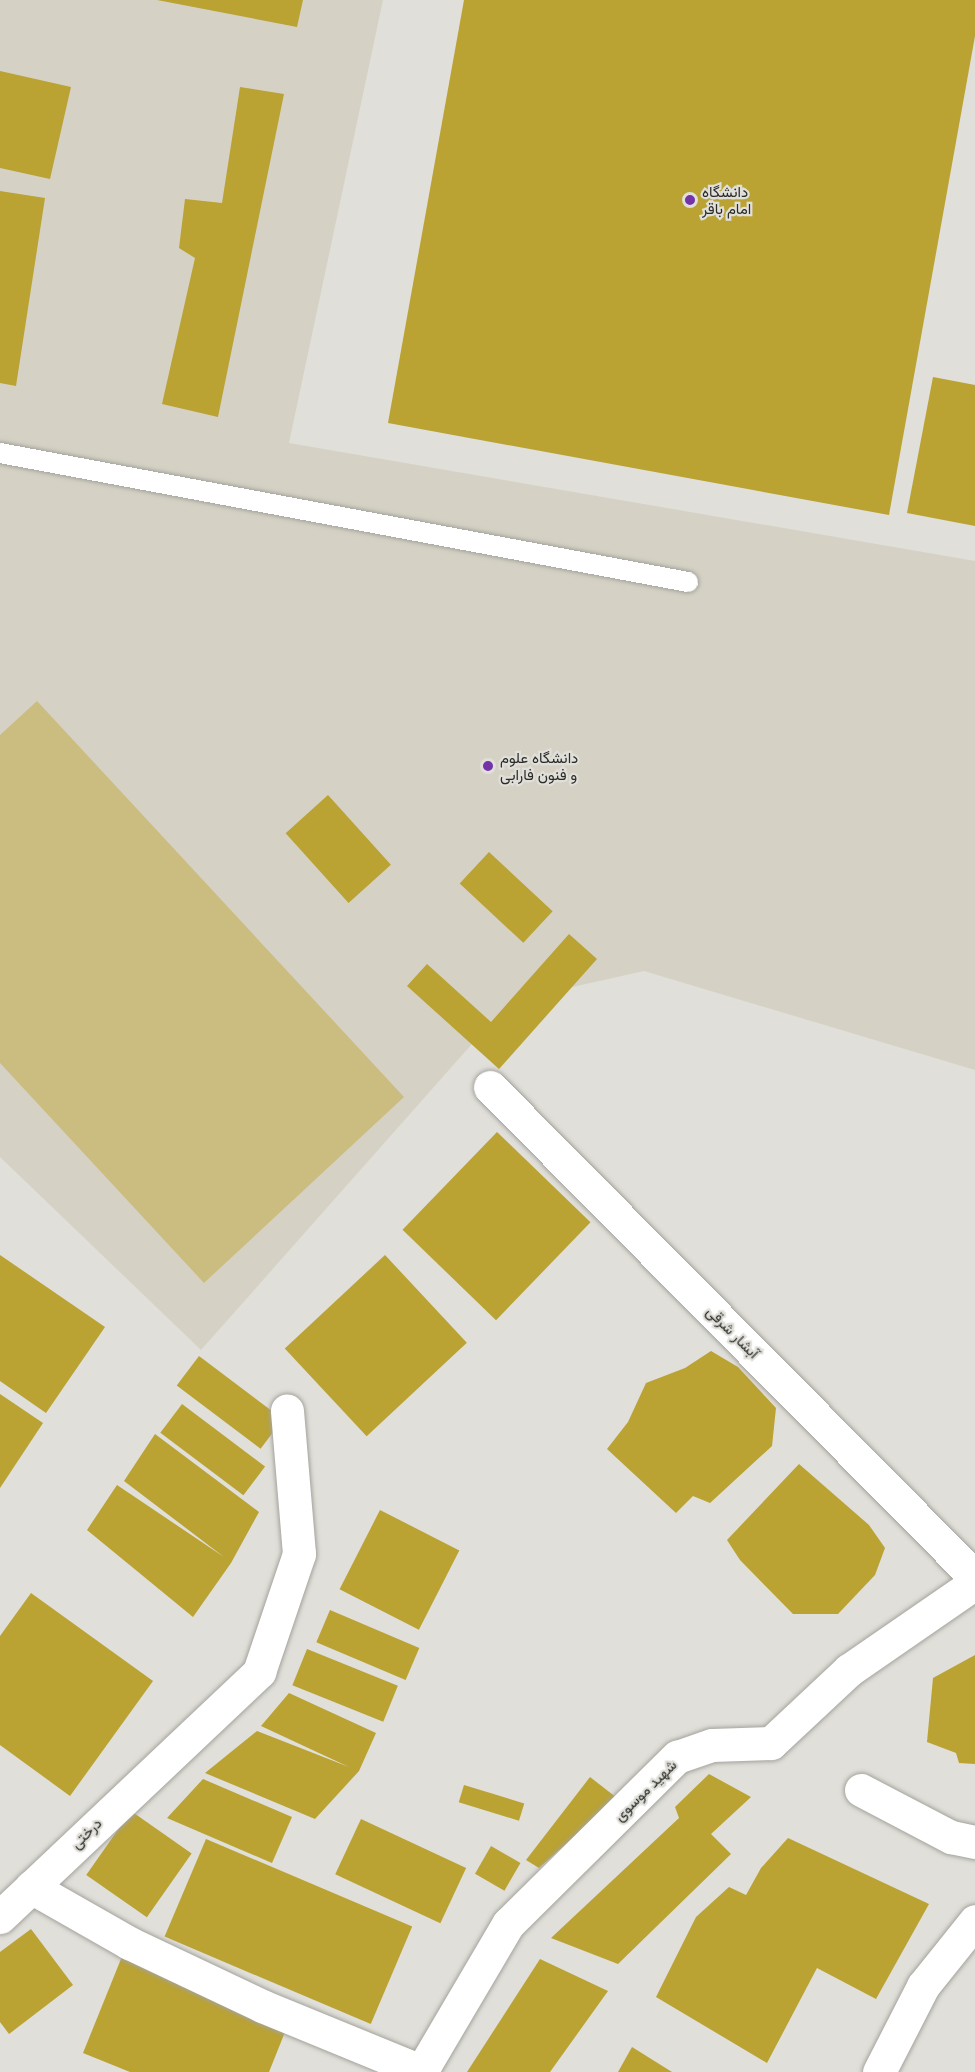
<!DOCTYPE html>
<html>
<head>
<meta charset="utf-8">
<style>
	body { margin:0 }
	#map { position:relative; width:975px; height:2072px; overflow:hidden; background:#e0dfd9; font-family:Montserrat,Vazirmatn,sans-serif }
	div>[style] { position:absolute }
	.built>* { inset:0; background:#d5d2c5 }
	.green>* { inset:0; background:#cbbd7f }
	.building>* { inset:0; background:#baa233; transform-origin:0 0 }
	.roads { filter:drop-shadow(0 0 2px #a4a39d) drop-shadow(0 0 2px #a4a39d) }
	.service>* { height:20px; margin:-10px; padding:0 10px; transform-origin:10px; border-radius:10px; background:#fff }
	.minor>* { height:33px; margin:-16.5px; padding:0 16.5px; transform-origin:16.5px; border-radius:16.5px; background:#fff }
	.dots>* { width:16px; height:16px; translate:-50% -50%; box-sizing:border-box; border:3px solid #e0dfd9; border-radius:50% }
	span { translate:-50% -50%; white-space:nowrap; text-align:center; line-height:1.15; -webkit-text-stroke:4.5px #e0dfd9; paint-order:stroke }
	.poi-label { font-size:15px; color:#2a2a27 }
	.left { translate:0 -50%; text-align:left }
	.street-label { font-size:15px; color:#2a2a27 }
</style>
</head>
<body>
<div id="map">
	<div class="built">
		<i style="clip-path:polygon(0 0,383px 0,289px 443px,975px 561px,975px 1070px,644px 971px,510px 1001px,201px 1350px,0 1157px)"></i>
	</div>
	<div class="green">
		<i style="clip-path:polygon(37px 701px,404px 1097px,204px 1283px,0 1063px,0 735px)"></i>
	</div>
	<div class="building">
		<i style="clip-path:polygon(157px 0,303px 0,297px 27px)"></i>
		<i style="clip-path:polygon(464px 0,975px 0,975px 36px,889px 515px,388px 423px)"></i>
		<i style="clip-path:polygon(0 71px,71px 87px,50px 179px,0 168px)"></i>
		<i style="clip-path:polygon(240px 87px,284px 94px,218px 417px,162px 404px,195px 258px,179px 248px,185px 199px,222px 203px)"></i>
		<i style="clip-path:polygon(0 191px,45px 198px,16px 386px,0 383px)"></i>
		<i style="clip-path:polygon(933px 377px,975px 385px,975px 526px,907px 513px)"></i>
		<i style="left:328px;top:795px;width:94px;height:57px;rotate:48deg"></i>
		<i style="left:489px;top:852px;width:87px;height:43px;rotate:43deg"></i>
		<i style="clip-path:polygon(569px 934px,597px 959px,499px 1069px,407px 986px,427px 964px,491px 1022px)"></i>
		<i style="left:497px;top:1132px;width:130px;height:136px;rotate:44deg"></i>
		<i style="clip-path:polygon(0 1255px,105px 1327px,46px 1413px,0 1381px)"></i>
		<i style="left:385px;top:1255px;width:120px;height:137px;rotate:47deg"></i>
		<i style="clip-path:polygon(711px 1351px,738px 1367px,776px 1408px,772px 1446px,710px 1503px,693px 1496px,676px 1513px,607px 1449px,628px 1422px,646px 1383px,685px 1368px)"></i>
		<i style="left:199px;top:1356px;width:105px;height:37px;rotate:37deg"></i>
		<i style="clip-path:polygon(0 1394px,43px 1423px,0 1488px)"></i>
		<i style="left:182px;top:1404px;width:104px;height:36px;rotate:37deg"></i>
		<i style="clip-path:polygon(155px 1434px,259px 1512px,231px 1563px,193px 1617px,87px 1530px,117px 1485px,224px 1557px,124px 1481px)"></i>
		<i style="clip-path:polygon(799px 1464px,869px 1525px,885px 1548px,875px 1575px,838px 1614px,793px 1614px,740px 1560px,727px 1540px)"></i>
		<i style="left:380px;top:1510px;width:89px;height:89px;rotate:27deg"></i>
		<i style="clip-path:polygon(31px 1593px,153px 1681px,70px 1796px,0 1745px,0 1636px)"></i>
		<i style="left:330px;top:1610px;width:97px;height:35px;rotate:23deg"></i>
		<i style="left:307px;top:1649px;width:98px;height:39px;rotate:22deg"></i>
		<i style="clip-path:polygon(975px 1655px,975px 1764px,959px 1763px,956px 1753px,927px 1742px,933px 1678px)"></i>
		<i style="clip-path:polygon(289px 1693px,376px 1733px,359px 1771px,315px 1819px,205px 1773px,257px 1731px,349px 1767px,261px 1726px)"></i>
		<i style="clip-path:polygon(709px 1774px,751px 1797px,711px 1834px,731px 1854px,618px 1964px,551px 1938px,679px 1818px,675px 1807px)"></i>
		<i style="clip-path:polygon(590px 1777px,617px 1798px,539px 1868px,526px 1860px)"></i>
		<i style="clip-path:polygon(203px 1779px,292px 1817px,272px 1863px,167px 1818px)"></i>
		<i style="left:464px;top:1785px;width:63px;height:18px;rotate:17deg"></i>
		<i style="left:131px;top:1811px;width:74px;height:78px;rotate:35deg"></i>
		<i style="left:361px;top:1819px;width:116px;height:61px;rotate:25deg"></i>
		<i style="clip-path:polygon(788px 1838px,929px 1904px,876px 1999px,817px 1968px,767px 2063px,656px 1997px,696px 1917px,729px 1887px,746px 1895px,761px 1868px)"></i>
		<i style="left:206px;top:1839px;width:224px;height:106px;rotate:23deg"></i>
		<i style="left:491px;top:1846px;width:34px;height:32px;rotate:30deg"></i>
		<i style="clip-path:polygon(31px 1929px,73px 1985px,9px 2034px,0 2022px,0 1952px)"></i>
		<i style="clip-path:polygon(123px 1954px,289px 2022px,269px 2072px,130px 2072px,83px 2053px)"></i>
		<i style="clip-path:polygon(540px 1959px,608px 1991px,550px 2072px,467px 2072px)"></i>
		<i style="clip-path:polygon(632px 2047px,672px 2072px,618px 2072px)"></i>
	</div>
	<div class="roads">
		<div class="service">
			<i style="left:0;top:453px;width:700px;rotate:10.62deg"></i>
		</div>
		<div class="minor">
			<i style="left:490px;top:1087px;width:689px;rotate:45.29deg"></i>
			<i style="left:861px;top:1790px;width:102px;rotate:27.6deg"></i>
			<i style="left:951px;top:1837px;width:25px;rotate:12deg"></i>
			<i style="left:31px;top:1887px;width:113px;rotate:29.7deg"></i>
			<i style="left:129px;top:1943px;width:147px;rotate:25.3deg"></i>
			<i style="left:262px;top:2006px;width:169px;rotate:22.3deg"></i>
			<i style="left:418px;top:2070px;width:9px;rotate:-36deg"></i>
			<i style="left:425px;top:2065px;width:164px;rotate:-59.5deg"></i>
			<i style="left:508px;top:1924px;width:238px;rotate:-44.7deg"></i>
			<i style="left:677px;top:1757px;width:37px;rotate:-19deg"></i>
			<i style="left:712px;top:1745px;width:59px;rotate:-1.9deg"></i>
			<i style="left:771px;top:1743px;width:107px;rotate:-43.1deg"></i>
			<i style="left:849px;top:1670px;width:153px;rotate:-34.6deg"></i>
			<i style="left:0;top:1917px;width:357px;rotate:-43.4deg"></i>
			<i style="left:259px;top:1672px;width:125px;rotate:-71.3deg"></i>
			<i style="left:299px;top:1554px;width:144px;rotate:-94.8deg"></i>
			<i style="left:879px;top:2072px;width:97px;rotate:-62.9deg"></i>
			<i style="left:923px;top:1986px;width:83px;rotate:-51.3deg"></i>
		</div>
	</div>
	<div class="dots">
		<i style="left:690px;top:200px;background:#7533a8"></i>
		<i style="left:488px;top:766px;background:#7533a8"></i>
	</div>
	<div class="poi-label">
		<span class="left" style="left:702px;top:200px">دانشگاه<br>امام باقر</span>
		<span class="left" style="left:500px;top:766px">دانشگاه علوم<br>و فنون فارابی</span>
	</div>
	<div class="street-label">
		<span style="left:733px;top:1332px;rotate:45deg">آبشار شرقی</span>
		<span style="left:645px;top:1790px;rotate:-44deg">شهید موسوی</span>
		<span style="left:86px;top:1833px;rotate:-44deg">درختی</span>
	</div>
</div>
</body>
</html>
